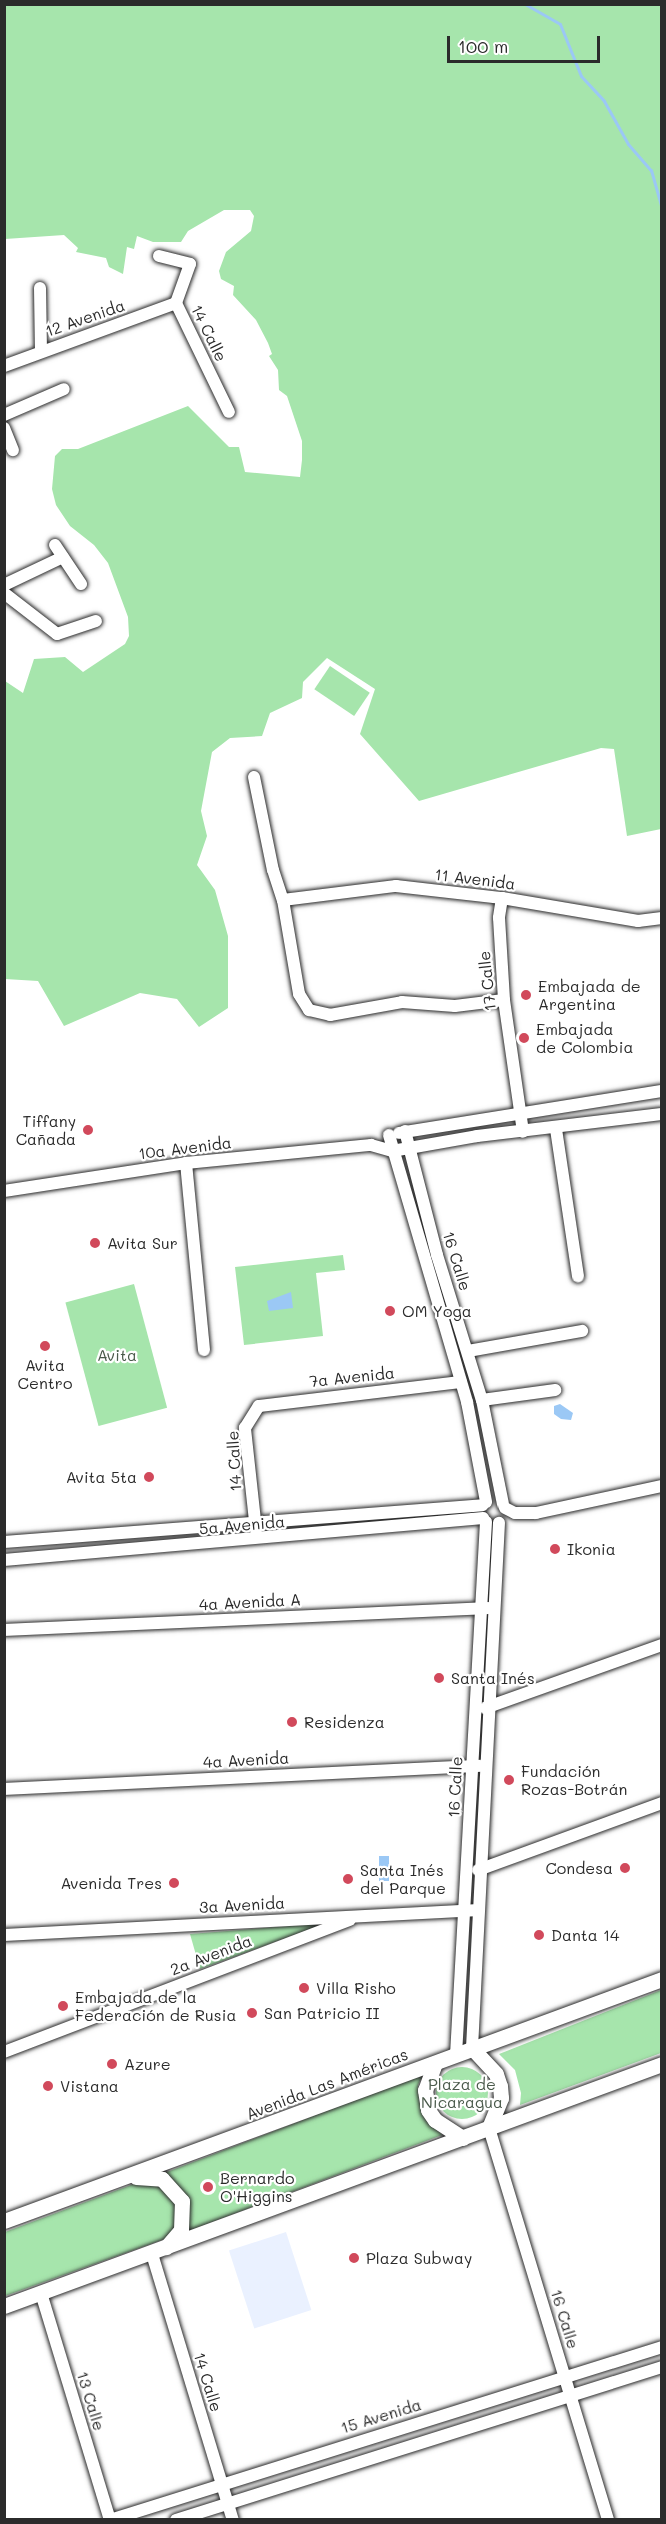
<!DOCTYPE html>
<html>
<head>
<meta charset="utf-8">
<style>
	body { margin:0 }
	#map { position:relative; width:666px; height:2524px; overflow:hidden; background:#fff; font-family:Mali,sans-serif }
	div>[style] { position:absolute }
	.built>* { inset:0; background:#eaf1ff; transform-origin:0 0 }
	.green>* { inset:0; background:#a6e5ac; transform-origin:0 0 }
	.round { border-radius:50% }
	.water>* { inset:0; background:#9bc8f5; transform-origin:0 0 }
	.stream>* { height:3px; margin:-1.5px; padding:0 1.5px; transform-origin:1.5px; border-radius:1.5px; background:#9bc8f5 }
	.roads { filter:drop-shadow(0 0 2px #2b2b2b) drop-shadow(0 0 2px #2b2b2b) }
	.minor>* { height:12px; margin:-6px; padding:0 6px; transform-origin:6px; border-radius:6px; background:#fff }
	.major>* { height:15px; margin:-7.5px; padding:0 7.5px; transform-origin:7.5px; border-radius:7.5px; background:#fff }
	.dots>* { width:16px; height:16px; translate:-50% -50%; box-sizing:border-box; border:3px solid #fff; border-radius:50% }
	span { translate:-50% -50%; white-space:nowrap; text-align:center; line-height:1.15; -webkit-text-stroke:4.5px #fff; paint-order:stroke }
	.street-label { font-size:16px; color:#2b2b2b }
	.poi-label { font-size:16px; color:#2b2b2b }
	.left { translate:0 -50%; text-align:left }
	.right { translate:-100% -50%; text-align:right }
	.park-label { font-size:16px; color:#4a5a4b }
	.frame { position:absolute; inset:0; border:6px solid #2b2b2b; pointer-events:none }
	.scale { position:absolute; left:447px; top:36px; width:153px; height:27px; box-sizing:border-box; border:3px solid #2b2b2b; border-top:0; padding-left:8px; font-size:18px; line-height:21px; white-space:nowrap; color:#2b2b2b; -webkit-text-stroke:4px #fff; paint-order:stroke }
</style>
</head>
<body>
<div id="map">
	<div class="built">
		<i style="left:286px;top:2232px;width:82px;height:60px;rotate:72deg"></i>
	</div>
	<div class="green">
		<i style="clip-path:polygon(5px 4px,661px 5px,661px 829px,627px 836px,614px 749px,601px 748px,419px 801px,360px 734px,375px 689px,327px 658px,303px 682px,302px 698px,270px 713px,262px 736px,230px 738px,212px 752px,201px 811px,207px 836px,197px 865px,215px 890px,228px 936px,228px 1008px,199px 1027px,177px 999px,140px 993px,64px 1026px,38px 981px,5px 979px,5px 681px,23px 693px,34px 659px,65px 657px,83px 672px,125px 644px,129px 636px,128px 617px,108px 563px,94px 545px,70px 526px,56px 505px,52px 489px,55px 456px,62px 449px,78px 449px,188px 406px,229px 447px,239px 447px,245px 472px,300px 477px,302px 460px,302px 441px,287px 396px,279px 390px,278px 370px,269px 356px,272px 354px,268px 343px,256px 320px,233px 295px,234px 286px,221px 279px,219px 271px,226px 252px,251px 231px,254px 216px,250px 210px,224px 210px,188px 231px,181px 242px,153px 242px,137px 236px,134px 249px,127px 247px,123px 274px,109px 267px,106px 258px,76px 252px,78px 248px,64px 235px,5px 239px)"></i>
		<i style="left:330px;top:666px;width:48px;height:28px;rotate:34deg"></i>
		<i style="clip-path:polygon(343px 1255px,345px 1270px,316px 1273px,323px 1336px,244px 1345px,235px 1267px)"></i>
		<i style="left:134px;top:1284px;width:128px;height:71px;rotate:75deg"></i>
		<i style="clip-path:polygon(327px 1923px,200px 1969px,190px 1934px)"></i>
		<i style="clip-path:polygon(661px 1990px,661px 2053px,520px 2105px,521px 2093px,515px 2070px,499px 2054px)"></i>
		<i class="round" style="left:436px;top:2067px;width:52px;height:52px"></i>
		<i style="clip-path:polygon(423px 2074px,418px 2085px,421px 2111px,442px 2135px,186px 2232px,186px 2216px,159px 2175px)"></i>
		<i style="clip-path:polygon(147px 2179px,161px 2183px,178px 2202px,173px 2236px,5px 2296px,5px 2232px)"></i>
	</div>
	<div class="water">
		<i style="clip-path:polygon(291px 1292px,293px 1308px,269px 1311px,267px 1301px)"></i>
		<i style="clip-path:polygon(560px 1404px,573px 1413px,571px 1420px,561px 1419px,554px 1414px,554px 1406px)"></i>
		<i style="left:379px;top:1856px;width:10px;height:25px"></i>
	</div>
	<div class="stream">
		<i style="left:525px;top:4px;width:40px;rotate:29.7deg"></i>
		<i style="left:560px;top:24px;width:56px;rotate:68deg"></i>
		<i style="left:581px;top:76px;width:34px;rotate:47deg"></i>
		<i style="left:604px;top:101px;width:49px;rotate:60.8deg"></i>
		<i style="left:628px;top:144px;width:35px;rotate:49deg"></i>
		<i style="left:651px;top:170px;width:41px;rotate:74.2deg"></i>
	</div>
	<div class="roads">
		<div class="minor">
			<i style="left:159px;top:256px;width:32px;rotate:14deg"></i>
			<i style="left:190px;top:264px;width:41px;rotate:109.7deg"></i>
			<i style="left:176px;top:303px;width:121px;rotate:64.1deg"></i>
			<i style="left:40px;top:288px;width:62px;rotate:89.1deg"></i>
			<i style="left:4px;top:366px;width:183px;rotate:-20.1deg"></i>
			<i style="left:4px;top:415px;width:65px;rotate:-23.4deg"></i>
			<i style="left:4px;top:428px;width:24px;rotate:68deg"></i>
			<i style="left:55px;top:545px;width:47px;rotate:56.3deg"></i>
			<i style="left:4px;top:585px;width:65px;rotate:-25.4deg"></i>
			<i style="left:4px;top:593px;width:67px;rotate:37.7deg"></i>
			<i style="left:57px;top:634px;width:41px;rotate:-18.4deg"></i>
			<i style="left:254px;top:777px;width:95px;rotate:78.5deg"></i>
			<i style="left:273px;top:870px;width:32px;rotate:72deg"></i>
			<i style="left:283px;top:900px;width:95px;rotate:80.3deg"></i>
			<i style="left:299px;top:994px;width:19px;rotate:58deg"></i>
			<i style="left:309px;top:1010px;width:22px;rotate:13deg"></i>
			<i style="left:330px;top:1015px;width:73px;rotate:-10.2deg"></i>
			<i style="left:402px;top:1002px;width:53px;rotate:4.3deg"></i>
			<i style="left:455px;top:1006px;width:49px;rotate:-7deg"></i>
			<i style="left:502px;top:898px;width:20px;rotate:99deg"></i>
			<i style="left:499px;top:918px;width:82px;rotate:86.5deg"></i>
			<i style="left:504px;top:1000px;width:133px;rotate:81.8deg"></i>
			<i style="left:283px;top:900px;width:114px;rotate:-7.1deg"></i>
			<i style="left:396px;top:886px;width:107px;rotate:6.5deg"></i>
			<i style="left:502px;top:898px;width:138px;rotate:9.6deg"></i>
			<i style="left:638px;top:921px;width:24px;rotate:-7deg"></i>
			<i style="left:556px;top:1129px;width:149px;rotate:81.5deg"></i>
			<i style="left:405px;top:1131px;width:128px;rotate:75.5deg"></i>
			<i style="left:437px;top:1255px;width:152px;rotate:72.8deg"></i>
			<i style="left:482px;top:1400px;width:106px;rotate:78.6deg"></i>
			<i style="left:399px;top:1133px;width:266px;rotate:-9.1deg"></i>
			<i style="left:389px;top:1135px;width:278px;rotate:73.7deg"></i>
			<i style="left:467px;top:1402px;width:102px;rotate:79.2deg"></i>
			<i style="left:186px;top:1163px;width:188px;rotate:84.5deg"></i>
			<i style="left:4px;top:1191px;width:184px;rotate:-8.7deg"></i>
			<i style="left:186px;top:1163px;width:186px;rotate:-5.6deg"></i>
			<i style="left:371px;top:1145px;width:22px;rotate:16deg"></i>
			<i style="left:392px;top:1151px;width:86px;rotate:-10deg"></i>
			<i style="left:477px;top:1136px;width:186px;rotate:-6.8deg"></i>
			<i style="left:468px;top:1351px;width:116px;rotate:-10deg"></i>
			<i style="left:482px;top:1400px;width:74px;rotate:-7.8deg"></i>
			<i style="left:505px;top:1508px;width:11px;rotate:27deg"></i>
			<i style="left:515px;top:1513px;width:21px"></i>
			<i style="left:536px;top:1513px;width:129px;rotate:-12.1deg"></i>
			<i style="left:256px;top:1530px;width:103px;rotate:-96.2deg"></i>
			<i style="left:245px;top:1428px;width:26px;rotate:-58deg"></i>
			<i style="left:259px;top:1406px;width:203px;rotate:-6.8deg"></i>
			<i style="left:4px;top:1542px;width:480px;rotate:-4.4deg"></i>
			<i style="left:4px;top:1560px;width:481px;rotate:-5deg"></i>
			<i style="left:4px;top:1630px;width:485px;rotate:-2.6deg"></i>
			<i style="left:485px;top:1708px;width:188px;rotate:-19.6deg"></i>
			<i style="left:4px;top:1789px;width:477px;rotate:-2.8deg"></i>
			<i style="left:478px;top:1870px;width:196px;rotate:-20deg"></i>
			<i style="left:4px;top:1935px;width:471px;rotate:-3deg"></i>
			<i style="left:472px;top:2048px;width:526px;rotate:-87.06deg"></i>
			<i style="left:4px;top:2052px;width:370px;rotate:-20.9deg"></i>
			<i style="left:456px;top:2055px;width:534px;rotate:-86.78deg"></i>
			<i style="left:489px;top:2128px;width:410px;rotate:73.1deg"></i>
			<i style="left:152px;top:2254px;width:278px;rotate:73.1deg"></i>
			<i style="left:41px;top:2293px;width:237px;rotate:73.1deg"></i>
			<i style="left:110px;top:2520px;width:578px;rotate:-17.4deg"></i>
			<i style="left:176px;top:2520px;width:510px;rotate:-17.47deg"></i>
		</div>
		<div class="major">
			<i style="left:472px;top:2048px;width:35px;rotate:47deg"></i>
			<i style="left:496px;top:2074px;width:13px;rotate:72deg"></i>
			<i style="left:500px;top:2086px;width:12px;rotate:85deg"></i>
			<i style="left:501px;top:2098px;width:32px;rotate:112deg"></i>
			<i style="left:435px;top:2063px;width:29px;rotate:110deg"></i>
			<i style="left:425px;top:2090px;width:20px;rotate:81deg"></i>
			<i style="left:428px;top:2110px;width:12px;rotate:55deg"></i>
			<i style="left:435px;top:2120px;width:33px;rotate:33deg"></i>
			<i style="left:136px;top:2177px;width:26px;rotate:4deg"></i>
			<i style="left:162px;top:2179px;width:30px;rotate:48deg"></i>
			<i style="left:182px;top:2201px;width:29px;rotate:92deg"></i>
			<i style="left:181px;top:2230px;width:23px;rotate:131deg"></i>
			<i style="left:4px;top:2221px;width:701px;rotate:-20.19deg"></i>
			<i style="left:4px;top:2306px;width:701px;rotate:-20.19deg"></i>
		</div>
	</div>
	<div class="dots">
		<i style="left:526px;top:995px;background:#d1495b"></i>
		<i style="left:524px;top:1038px;background:#d1495b"></i>
		<i style="left:88px;top:1130px;background:#d1495b"></i>
		<i style="left:95px;top:1243px;background:#d1495b"></i>
		<i style="left:390px;top:1311px;background:#d1495b"></i>
		<i style="left:45px;top:1346px;background:#d1495b"></i>
		<i style="left:149px;top:1477px;background:#d1495b"></i>
		<i style="left:555px;top:1549px;background:#d1495b"></i>
		<i style="left:439px;top:1678px;background:#d1495b"></i>
		<i style="left:292px;top:1722px;background:#d1495b"></i>
		<i style="left:509px;top:1780px;background:#d1495b"></i>
		<i style="left:625px;top:1868px;background:#d1495b"></i>
		<i style="left:348px;top:1879px;background:#d1495b"></i>
		<i style="left:174px;top:1883px;background:#d1495b"></i>
		<i style="left:539px;top:1935px;background:#d1495b"></i>
		<i style="left:304px;top:1988px;background:#d1495b"></i>
		<i style="left:63px;top:2006px;background:#d1495b"></i>
		<i style="left:252px;top:2013px;background:#d1495b"></i>
		<i style="left:112px;top:2064px;background:#d1495b"></i>
		<i style="left:48px;top:2086px;background:#d1495b"></i>
		<i style="left:208px;top:2187px;background:#d1495b"></i>
		<i style="left:354px;top:2258px;background:#d1495b"></i>
	</div>
	<div class="street-label">
		<span style="left:85px;top:318px;rotate:-19deg">12 Avenida</span>
		<span style="left:209px;top:333px;rotate:64deg">14 Calle</span>
		<span style="left:475px;top:879px;rotate:7deg">11 Avenida</span>
		<span style="left:487px;top:981px;rotate:-96deg">17 Calle</span>
		<span style="left:185px;top:1148px;rotate:-7deg">10a Avenida</span>
		<span style="left:457px;top:1261px;rotate:73deg">16 Calle</span>
		<span style="left:352px;top:1377px;rotate:-6deg">7a Avenida</span>
		<span style="left:234px;top:1461px;rotate:-93deg">14 Calle</span>
		<span style="left:242px;top:1525px;rotate:-5deg">5a Avenida</span>
		<span style="left:250px;top:1602px;rotate:-3deg">4a Avenida A</span>
		<span style="left:246px;top:1760px;rotate:-3deg">4a Avenida</span>
		<span style="left:455px;top:1787px;rotate:-87deg">16 Calle</span>
		<span style="left:242px;top:1905px;rotate:-3deg">3a Avenida</span>
		<span style="left:211px;top:1955px;rotate:-21deg">2a Avenida</span>
		<span style="left:327px;top:2084px;rotate:-21deg">Avenida Las Américas</span>
		<span style="left:565px;top:2319px;rotate:73deg">16 Calle</span>
		<span style="left:208px;top:2382px;rotate:73deg">14 Calle</span>
		<span style="left:91px;top:2401px;rotate:73deg">13 Calle</span>
		<span style="left:381px;top:2416px;rotate:-17deg">15 Avenida</span>
	</div>
	<div class="poi-label">
		<span class="left" style="left:538px;top:995px">Embajada de<br>Argentina</span>
		<span class="left" style="left:536px;top:1038px">Embajada<br>de Colombia</span>
		<span class="right" style="left:76px;top:1130px">Tiffany<br>Cañada</span>
		<span class="left" style="left:107px;top:1243px">Avita Sur</span>
		<span class="left" style="left:402px;top:1311px">OM Yoga</span>
		<span style="left:45px;top:1374px">Avita<br>Centro</span>
		<span class="right" style="left:137px;top:1477px">Avita 5ta</span>
		<span class="left" style="left:567px;top:1549px">Ikonia</span>
		<span class="left" style="left:451px;top:1678px">Santa Inés</span>
		<span class="left" style="left:304px;top:1722px">Residenza</span>
		<span class="left" style="left:521px;top:1780px">Fundación<br>Rozas-Botrán</span>
		<span class="right" style="left:613px;top:1868px">Condesa</span>
		<span class="left" style="left:360px;top:1879px">Santa Inés<br>del Parque</span>
		<span class="right" style="left:162px;top:1883px">Avenida Tres</span>
		<span class="left" style="left:551px;top:1935px">Danta 14</span>
		<span class="left" style="left:316px;top:1988px">Villa Risho</span>
		<span class="left" style="left:75px;top:2006px">Embajada de la<br>Federación de Rusia</span>
		<span class="left" style="left:264px;top:2013px">San Patricio II</span>
		<span class="left" style="left:124px;top:2064px">Azure</span>
		<span class="left" style="left:60px;top:2086px">Vistana</span>
		<span class="left" style="left:220px;top:2187px">Bernardo<br>O'Higgins</span>
		<span class="left" style="left:366px;top:2258px">Plaza Subway</span>
	</div>
	<div class="park-label">
		<span style="left:117px;top:1355px">Avita</span>
		<span style="left:462px;top:2093px">Plaza de<br>Nicaragua</span>
	</div>
	<div class="frame"></div>
	<div class="scale">100 m</div>
</div>
</body>
</html>
